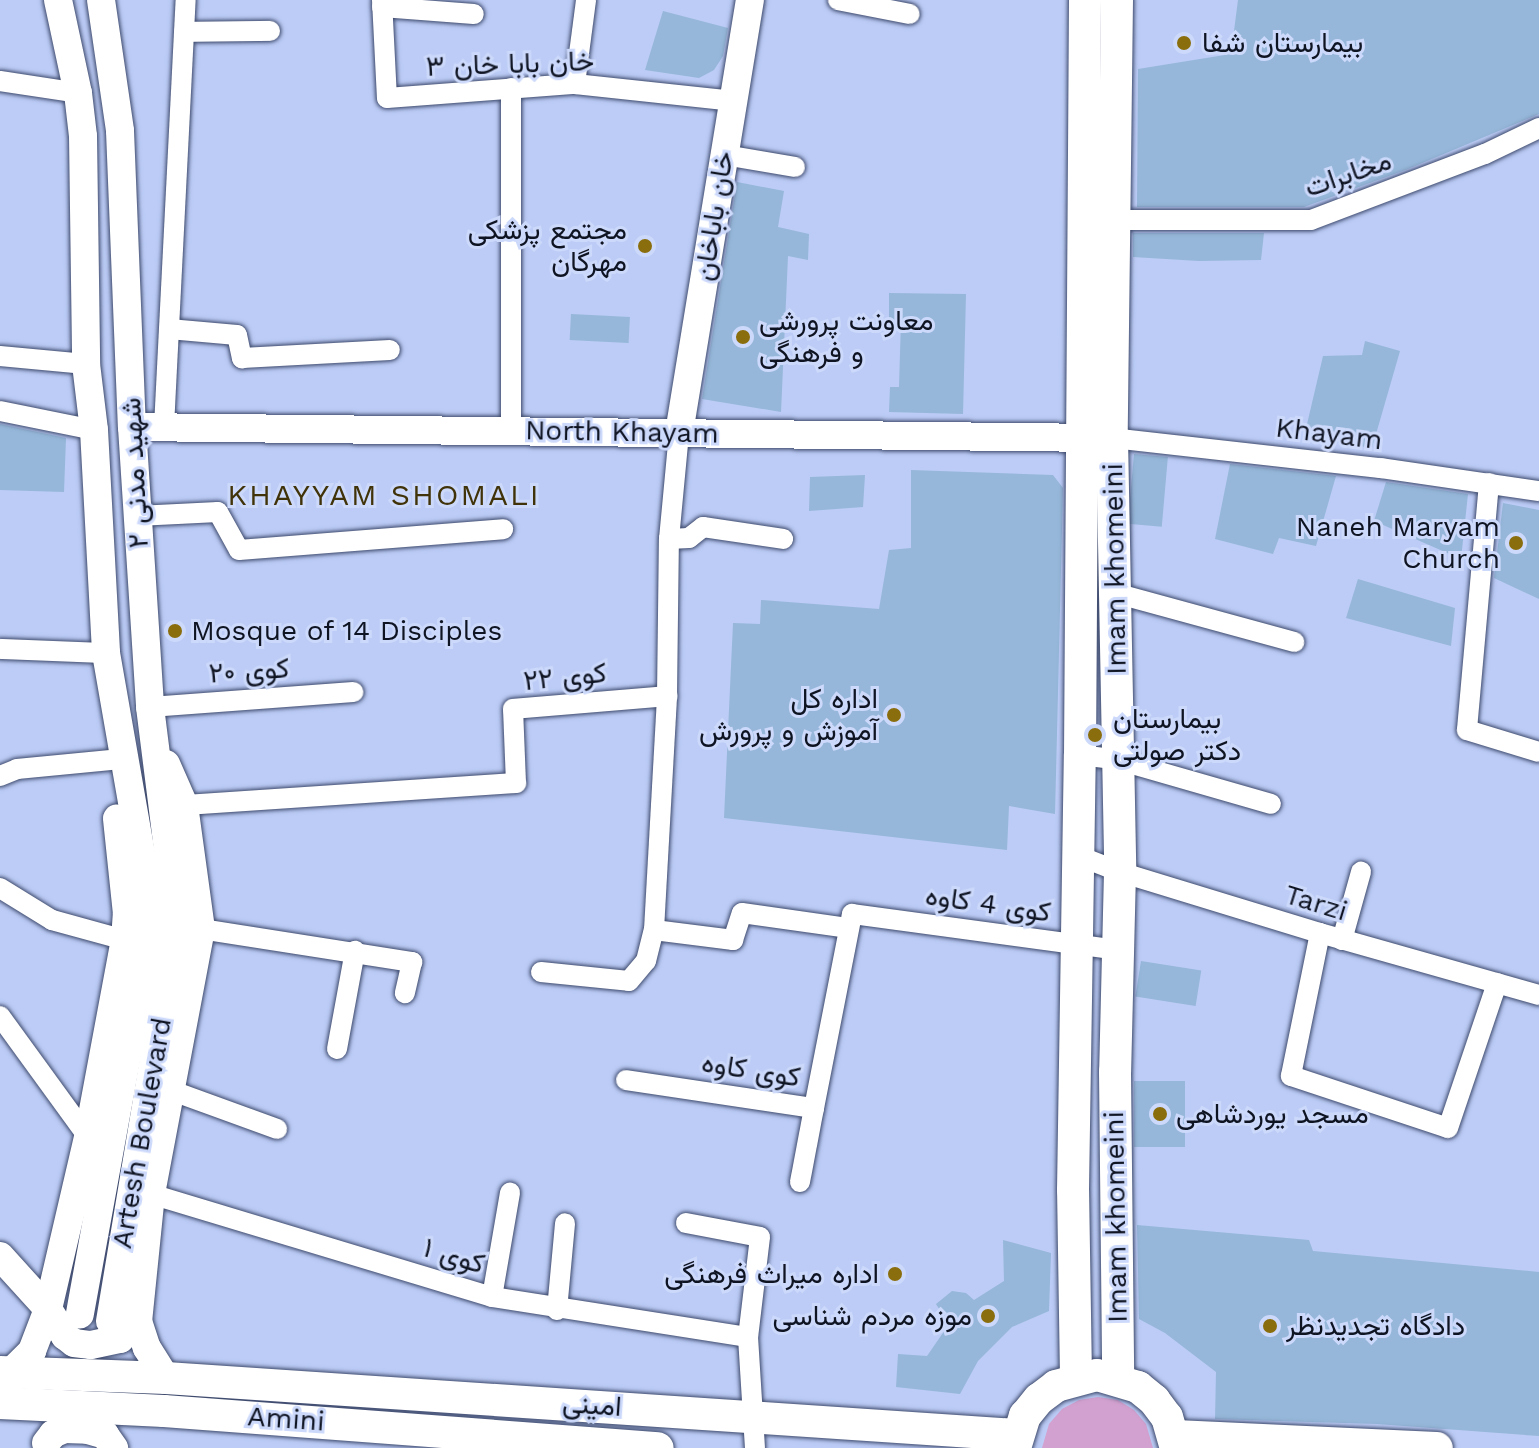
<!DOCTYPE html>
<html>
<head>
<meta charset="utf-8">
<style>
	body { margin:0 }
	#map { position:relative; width:1539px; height:1448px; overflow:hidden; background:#bcccf6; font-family:"Work Sans",Vazirmatn,sans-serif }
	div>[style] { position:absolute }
	.green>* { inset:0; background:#d3a1cf }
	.building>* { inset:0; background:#96b7d9; transform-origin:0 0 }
	.roads { filter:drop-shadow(0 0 2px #3e4a6d) drop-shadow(0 0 2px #3e4a6d) }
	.street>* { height:20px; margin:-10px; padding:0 10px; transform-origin:10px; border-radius:10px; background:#fff }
	.secondary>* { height:28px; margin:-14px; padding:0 14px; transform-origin:14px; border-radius:14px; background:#fff }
	.primary>* { height:32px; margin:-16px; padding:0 16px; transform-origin:16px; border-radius:16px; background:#fff }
	.dots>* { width:22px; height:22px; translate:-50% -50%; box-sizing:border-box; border:4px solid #ccd9fb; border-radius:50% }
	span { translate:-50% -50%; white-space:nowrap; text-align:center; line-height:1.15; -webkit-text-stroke:6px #ccd9fb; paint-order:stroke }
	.poi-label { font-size:28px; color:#0f1422 }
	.left { translate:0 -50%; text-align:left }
	.right { translate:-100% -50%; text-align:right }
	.street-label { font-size:28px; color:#0f1422 }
	.neighbourhood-label { font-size:30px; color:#413309; letter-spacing:2px }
</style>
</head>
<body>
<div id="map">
	<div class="green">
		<i style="clip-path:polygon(1098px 1397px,1118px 1400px,1134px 1410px,1146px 1424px,1153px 1448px,1042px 1448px,1049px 1424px,1062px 1409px,1079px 1400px)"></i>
	</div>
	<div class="building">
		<i style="clip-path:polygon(1238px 0,1539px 0,1539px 114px,1408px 169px,1304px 207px,1137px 207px,1138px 69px,1231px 54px)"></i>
		<i style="clip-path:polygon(663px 11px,728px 28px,723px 56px,714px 70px,699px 78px,645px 70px)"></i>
		<i style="clip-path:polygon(737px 182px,784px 191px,778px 227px,809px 234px,808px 260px,788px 256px,781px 412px,702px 399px)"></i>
		<i style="clip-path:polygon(1133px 233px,1264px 233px,1261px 260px,1199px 261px,1133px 257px)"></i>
		<i style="clip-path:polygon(889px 293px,966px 294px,963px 414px,889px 412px,890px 387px,899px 387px,901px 320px,889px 320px)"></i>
		<i style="left:571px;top:314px;width:59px;height:26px;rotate:3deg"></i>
		<i style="clip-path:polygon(1365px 341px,1400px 351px,1372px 448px,1304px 437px,1323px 356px,1362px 355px)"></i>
		<i style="clip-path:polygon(0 424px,66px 438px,64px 492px,0 490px)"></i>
		<i style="left:1134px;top:454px;width:34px;height:70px;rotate:5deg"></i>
		<i style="clip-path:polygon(1230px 464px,1336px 476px,1316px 546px,1279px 538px,1273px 554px,1215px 539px)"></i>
		<i style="clip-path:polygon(911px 470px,1053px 475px,1063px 488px,1055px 814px,1009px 806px,1007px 850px,724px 818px,733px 623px,760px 624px,761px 600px,879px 609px,889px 550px,911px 548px)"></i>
		<i style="clip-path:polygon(865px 475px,863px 507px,809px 511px,810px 477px)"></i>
		<i style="clip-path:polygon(1386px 482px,1468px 494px,1461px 559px,1374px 521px)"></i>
		<i style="clip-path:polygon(1503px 503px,1539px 510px,1539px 599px,1494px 578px)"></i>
		<i style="clip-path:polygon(1358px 579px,1455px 608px,1451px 646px,1346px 618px)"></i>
		<i style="left:1141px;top:961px;width:61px;height:36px;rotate:9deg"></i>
		<i style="left:1134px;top:1081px;width:51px;height:66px"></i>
		<i style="clip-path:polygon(1137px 1225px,1309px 1240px,1313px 1251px,1539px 1272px,1539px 1436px,1377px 1424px,1215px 1419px,1216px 1372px,1165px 1333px,1139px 1319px)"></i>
		<i style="clip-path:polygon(1003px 1240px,1051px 1253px,1049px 1311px,1012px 1327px,978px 1361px,960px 1394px,896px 1387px,898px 1354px,927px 1356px,947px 1327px,937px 1320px,941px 1312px,936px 1304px,952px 1291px,966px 1293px,974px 1300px,1004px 1281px)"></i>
	</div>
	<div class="roads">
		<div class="street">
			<i style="left:382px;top:0;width:98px;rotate:87.1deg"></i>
			<i style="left:387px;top:98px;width:189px;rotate:-4.3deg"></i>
			<i style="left:575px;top:84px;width:160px;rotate:6.1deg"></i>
			<i style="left:838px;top:0;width:73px;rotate:11deg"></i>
			<i style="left:382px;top:7px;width:92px;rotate:4.4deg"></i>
			<i style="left:184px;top:32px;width:86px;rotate:-0.7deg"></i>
			<i style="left:0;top:81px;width:79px;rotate:8.7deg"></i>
			<i style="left:575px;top:84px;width:85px;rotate:-82.5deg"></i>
			<i style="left:725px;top:155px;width:71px;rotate:9.7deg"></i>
			<i style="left:1117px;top:220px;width:194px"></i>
			<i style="left:1311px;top:220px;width:186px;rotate:-20.8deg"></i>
			<i style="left:1485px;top:154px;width:60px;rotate:-25.7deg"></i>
			<i style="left:169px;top:329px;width:68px;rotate:5deg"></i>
			<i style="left:237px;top:335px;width:24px;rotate:78deg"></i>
			<i style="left:242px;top:358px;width:148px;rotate:-3.1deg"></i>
			<i style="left:0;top:356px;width:86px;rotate:5.3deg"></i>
			<i style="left:0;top:411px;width:96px;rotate:11.4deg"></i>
			<i style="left:164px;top:427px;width:428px;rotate:-87.1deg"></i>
			<i style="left:511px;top:431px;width:343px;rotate:-90deg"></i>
			<i style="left:1112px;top:438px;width:271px;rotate:6.4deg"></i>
			<i style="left:1381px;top:468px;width:160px;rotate:8.3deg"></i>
			<i style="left:1489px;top:483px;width:248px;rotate:95.1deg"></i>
			<i style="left:1467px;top:730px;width:75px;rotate:17deg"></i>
			<i style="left:137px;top:516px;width:81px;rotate:-2.8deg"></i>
			<i style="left:218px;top:512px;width:43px;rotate:61.1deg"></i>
			<i style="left:239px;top:550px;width:265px;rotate:-4.5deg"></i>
			<i style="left:669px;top:539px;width:20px;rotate:-3deg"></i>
			<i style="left:689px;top:538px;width:18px;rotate:-38deg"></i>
			<i style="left:703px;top:527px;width:81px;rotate:8.5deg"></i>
			<i style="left:1115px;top:593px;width:186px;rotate:15.3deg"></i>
			<i style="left:0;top:649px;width:106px;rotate:2.2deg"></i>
			<i style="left:150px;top:707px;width:204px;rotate:-4.2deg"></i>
			<i style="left:1080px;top:755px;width:38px;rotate:7deg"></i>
			<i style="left:1118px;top:760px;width:159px;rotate:16deg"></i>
			<i style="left:0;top:776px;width:18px;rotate:-22deg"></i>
			<i style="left:17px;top:769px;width:94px;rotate:-5.5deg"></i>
			<i style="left:184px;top:805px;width:333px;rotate:-3.8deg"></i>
			<i style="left:516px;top:783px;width:74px;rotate:-92.3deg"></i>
			<i style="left:513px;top:709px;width:155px;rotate:-4.8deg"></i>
			<i style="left:667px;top:696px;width:157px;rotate:-89.3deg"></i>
			<i style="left:669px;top:539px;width:106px;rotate:-84.6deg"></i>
			<i style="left:1079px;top:856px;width:44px;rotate:21.3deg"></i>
			<i style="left:1120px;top:872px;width:209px;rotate:17deg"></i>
			<i style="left:1320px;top:933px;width:228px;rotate:15.8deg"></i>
			<i style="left:0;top:888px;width:61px;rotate:31.6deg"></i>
			<i style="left:52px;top:920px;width:76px;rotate:15.3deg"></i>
			<i style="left:201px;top:929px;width:214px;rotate:8.9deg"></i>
			<i style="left:412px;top:962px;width:32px;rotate:103deg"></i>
			<i style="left:654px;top:930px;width:80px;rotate:7.2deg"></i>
			<i style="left:733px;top:940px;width:28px;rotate:-72deg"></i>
			<i style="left:742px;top:913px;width:108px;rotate:8deg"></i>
			<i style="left:1320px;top:933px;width:146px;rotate:101.5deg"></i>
			<i style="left:1291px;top:1076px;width:165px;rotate:18.3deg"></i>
			<i style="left:1448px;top:1128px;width:153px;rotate:-71.3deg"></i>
			<i style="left:1342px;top:940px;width:71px;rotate:-74.4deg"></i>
			<i style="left:541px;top:972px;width:88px;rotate:5.8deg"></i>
			<i style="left:629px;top:981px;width:26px;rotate:-50deg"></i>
			<i style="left:646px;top:961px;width:32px;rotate:-76deg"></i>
			<i style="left:654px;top:930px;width:234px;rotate:-86.8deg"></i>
			<i style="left:0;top:1016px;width:150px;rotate:54deg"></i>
			<i style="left:337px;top:1049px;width:100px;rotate:-79.6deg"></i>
			<i style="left:626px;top:1080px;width:190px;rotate:8.5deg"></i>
			<i style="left:814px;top:1108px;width:198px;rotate:-78.9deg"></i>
			<i style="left:852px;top:914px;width:267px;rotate:7.7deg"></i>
			<i style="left:170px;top:1090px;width:114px;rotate:20deg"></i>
			<i style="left:800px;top:1182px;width:75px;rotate:-79.3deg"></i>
			<i style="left:151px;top:1194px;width:356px;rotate:16.8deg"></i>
			<i style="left:492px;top:1297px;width:259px;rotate:8.9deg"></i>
			<i style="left:686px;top:1223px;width:75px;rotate:10.7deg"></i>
			<i style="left:760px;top:1237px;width:101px;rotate:96.8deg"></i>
			<i style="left:748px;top:1337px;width:111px;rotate:86.4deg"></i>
			<i style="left:492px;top:1297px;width:106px;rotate:-80.2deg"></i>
			<i style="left:557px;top:1310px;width:87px;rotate:-84.7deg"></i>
		</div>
		<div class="secondary">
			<i style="left:58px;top:0;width:95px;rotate:77.9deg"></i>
			<i style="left:78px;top:93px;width:43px;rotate:83.4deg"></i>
			<i style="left:83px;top:136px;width:228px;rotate:89.2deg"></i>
			<i style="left:86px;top:364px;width:66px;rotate:83.1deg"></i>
			<i style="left:94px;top:430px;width:223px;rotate:86.9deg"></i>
			<i style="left:106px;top:653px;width:268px;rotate:80.1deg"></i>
			<i style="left:152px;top:917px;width:404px;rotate:100.3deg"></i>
			<i style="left:101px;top:0;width:132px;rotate:81.7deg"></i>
			<i style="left:120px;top:131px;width:296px;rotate:87.7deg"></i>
			<i style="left:132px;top:427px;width:281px;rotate:86.3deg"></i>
			<i style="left:150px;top:707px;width:216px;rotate:82.8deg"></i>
			<i style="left:177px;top:921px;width:406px;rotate:99.5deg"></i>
			<i style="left:132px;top:427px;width:972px;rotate:0.65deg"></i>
			<i style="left:679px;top:433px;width:439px;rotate:-80.7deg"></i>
			<i style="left:166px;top:764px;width:45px;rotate:66.3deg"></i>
			<i style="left:184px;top:805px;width:125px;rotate:82.2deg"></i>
			<i style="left:201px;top:929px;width:270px;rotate:100.7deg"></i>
			<i style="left:151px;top:1194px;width:128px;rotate:95.8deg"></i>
			<i style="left:138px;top:1321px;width:28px;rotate:72deg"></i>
			<i style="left:147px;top:1348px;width:36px;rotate:58deg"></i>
			<i style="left:0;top:1256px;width:72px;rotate:47.8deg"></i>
			<i style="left:48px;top:1309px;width:32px;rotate:58deg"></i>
			<i style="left:65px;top:1336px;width:11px;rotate:38deg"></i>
			<i style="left:74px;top:1343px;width:17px;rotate:7deg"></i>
			<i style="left:91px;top:1345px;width:30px;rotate:-12deg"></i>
			<i style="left:120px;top:1339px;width:25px;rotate:-45deg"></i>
			<i style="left:11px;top:1372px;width:30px;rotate:-45deg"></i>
			<i style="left:32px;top:1351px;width:45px;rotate:-69.1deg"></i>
			<i style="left:48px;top:1309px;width:177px;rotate:-76.9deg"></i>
			<i style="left:88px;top:1137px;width:200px;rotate:-79.4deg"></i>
			<i style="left:125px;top:940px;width:26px;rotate:-86deg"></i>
			<i style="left:127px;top:914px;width:96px;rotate:-96deg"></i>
			<i style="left:46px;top:1443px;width:11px;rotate:-52deg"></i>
			<i style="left:53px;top:1434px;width:12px;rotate:-24deg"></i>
			<i style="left:64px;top:1429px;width:24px;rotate:2deg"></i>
			<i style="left:88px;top:1430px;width:18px;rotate:16deg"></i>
			<i style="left:105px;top:1435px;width:16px;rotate:55deg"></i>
		</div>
		<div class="primary">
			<i style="left:1117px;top:0;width:438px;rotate:90.7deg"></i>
			<i style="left:1112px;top:438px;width:434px;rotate:88.9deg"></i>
			<i style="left:1120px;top:872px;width:200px;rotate:91.4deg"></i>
			<i style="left:1115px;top:1072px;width:306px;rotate:89.4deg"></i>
			<i style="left:0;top:1372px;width:166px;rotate:2.1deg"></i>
			<i style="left:166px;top:1378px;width:853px;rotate:3.83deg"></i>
			<i style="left:1076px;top:1378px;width:188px;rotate:-90.9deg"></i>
			<i style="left:1073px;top:1190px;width:435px;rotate:-89.1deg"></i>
			<i style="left:1080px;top:755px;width:755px;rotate:-89.62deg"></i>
			<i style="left:0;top:1403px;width:164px;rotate:2.8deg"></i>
			<i style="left:164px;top:1411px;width:495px;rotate:4.3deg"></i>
			<i style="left:1175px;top:1436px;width:262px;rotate:2.6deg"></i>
			<i style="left:1015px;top:1448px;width:34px;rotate:-73deg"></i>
			<i style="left:1025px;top:1416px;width:22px;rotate:-51deg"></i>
			<i style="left:1039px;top:1399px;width:21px;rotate:-37deg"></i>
			<i style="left:1056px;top:1386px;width:42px;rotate:-15deg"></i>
			<i style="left:1097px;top:1375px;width:43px;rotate:16.3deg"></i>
			<i style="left:1138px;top:1387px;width:21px;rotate:39deg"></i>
			<i style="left:1154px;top:1400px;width:21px;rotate:53deg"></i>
			<i style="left:1167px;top:1417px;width:32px;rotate:74deg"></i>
		</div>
	</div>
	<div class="dots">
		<i style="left:1184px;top:43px;background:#8a6d0d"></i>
		<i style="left:645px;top:246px;background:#8a6d0d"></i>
		<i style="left:743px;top:337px;background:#8a6d0d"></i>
		<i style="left:1516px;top:543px;background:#8a6d0d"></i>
		<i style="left:175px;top:631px;background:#8a6d0d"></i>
		<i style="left:894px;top:715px;background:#8a6d0d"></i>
		<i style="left:1095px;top:735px;background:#8a6d0d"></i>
		<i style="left:1160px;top:1114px;background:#8a6d0d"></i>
		<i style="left:895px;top:1274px;background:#8a6d0d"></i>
		<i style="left:988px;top:1316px;background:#8a6d0d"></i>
		<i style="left:1270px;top:1326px;background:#8a6d0d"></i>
	</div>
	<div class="poi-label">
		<span class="left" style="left:1202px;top:43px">بیمارستان شفا</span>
		<span class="right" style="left:627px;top:246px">مجتمع پزشکی<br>مهرگان</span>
		<span class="left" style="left:759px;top:337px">معاونت پرورشی<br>و فرهنگی</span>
		<span class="right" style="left:1500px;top:543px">Naneh Maryam<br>Church</span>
		<span class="left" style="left:191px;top:631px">Mosque of 14 Disciples</span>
		<span class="right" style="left:878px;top:715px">اداره کل<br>آموزش و پرورش</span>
		<span class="left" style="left:1113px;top:735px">بیمارستان<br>دکتر صولتی</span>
		<span class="left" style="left:1176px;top:1114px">مسجد یوردشاهی</span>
		<span class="right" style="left:879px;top:1274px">اداره میراث فرهنگی</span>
		<span class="right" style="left:972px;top:1316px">موزه مردم شناسی</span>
		<span class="left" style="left:1286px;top:1326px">دادگاه تجدیدنظر</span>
	</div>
	<div class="street-label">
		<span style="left:510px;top:64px;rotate:-2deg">خان بابا خان ۳</span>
		<span style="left:1348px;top:174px;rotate:-19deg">مخابرات</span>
		<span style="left:714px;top:216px;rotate:-81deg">خان باباخان</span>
		<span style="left:622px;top:432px;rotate:1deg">North Khayam</span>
		<span style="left:1329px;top:434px;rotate:7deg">Khayam</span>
		<span style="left:135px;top:473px;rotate:-93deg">شهید مدنی ۲</span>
		<span style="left:1115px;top:569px;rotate:-91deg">Imam khomeini</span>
		<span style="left:249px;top:671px;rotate:-4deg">کوی ۲۰</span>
		<span style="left:565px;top:677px;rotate:-6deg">کوی ۲۲</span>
		<span style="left:1316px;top:903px;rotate:17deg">Tarzi</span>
		<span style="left:988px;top:904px;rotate:8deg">کوی 4 کاوه</span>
		<span style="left:751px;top:1070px;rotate:9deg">کوی کاوه</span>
		<span style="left:142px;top:1133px;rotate:-80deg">Artesh Boulevard</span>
		<span style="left:1116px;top:1217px;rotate:-91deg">Imam khomeini</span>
		<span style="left:454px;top:1256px;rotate:17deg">کوی ۱</span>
		<span style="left:592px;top:1405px;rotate:4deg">امینی</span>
		<span style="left:286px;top:1419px;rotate:4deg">Amini</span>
	</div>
	<div class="neighbourhood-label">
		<span style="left:384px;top:495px">KHAYYAM SHOMALI</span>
	</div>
</div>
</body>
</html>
